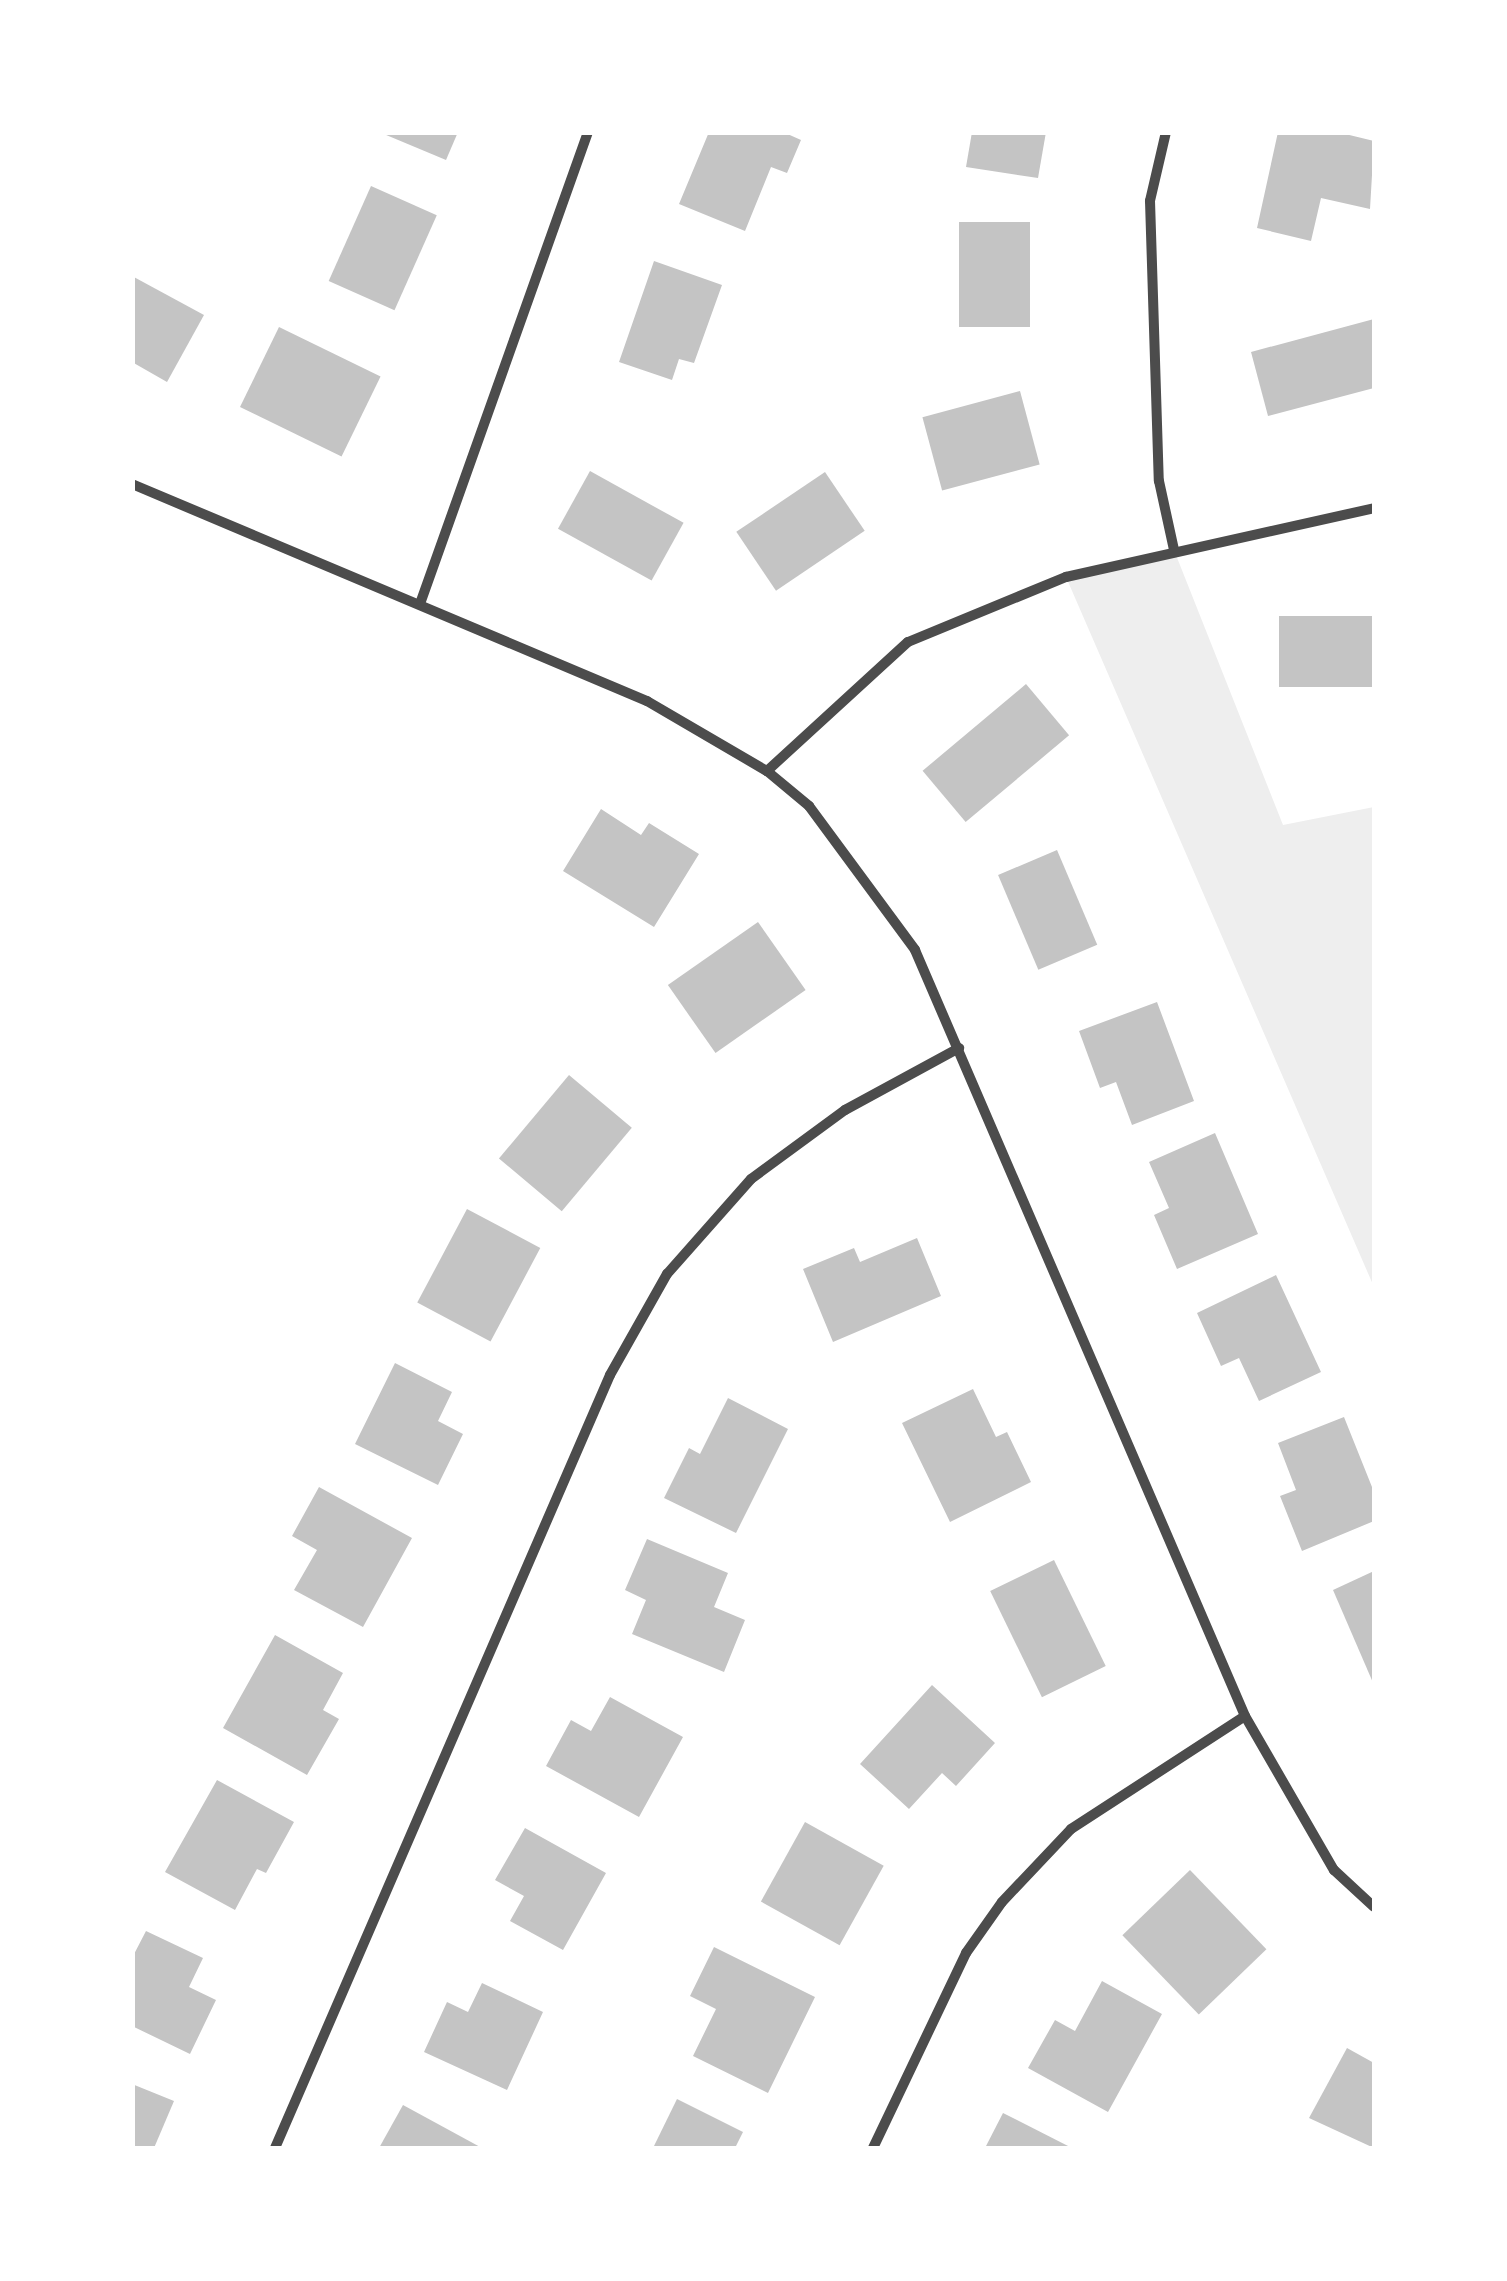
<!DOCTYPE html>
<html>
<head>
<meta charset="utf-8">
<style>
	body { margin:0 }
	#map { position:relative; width:1507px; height:2281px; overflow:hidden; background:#fff; font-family:Poppins,sans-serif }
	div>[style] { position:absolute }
	.green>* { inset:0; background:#eee }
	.building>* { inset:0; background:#c4c4c4; transform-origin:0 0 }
	.minor>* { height:10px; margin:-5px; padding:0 5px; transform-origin:5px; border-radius:5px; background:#4c4c4c }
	span { translate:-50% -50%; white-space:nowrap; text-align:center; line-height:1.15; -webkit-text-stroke:10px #fff; paint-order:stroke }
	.frame { position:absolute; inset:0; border:135px solid #fff; pointer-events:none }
</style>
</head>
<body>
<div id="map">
	<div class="green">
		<i style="clip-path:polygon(1174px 550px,1283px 825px,1374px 807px,1374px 1287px,1066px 577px)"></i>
	</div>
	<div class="building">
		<i style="clip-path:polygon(379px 132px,458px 132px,446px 160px)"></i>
		<i style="clip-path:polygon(709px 132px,783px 132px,801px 140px,787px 173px,771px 167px,745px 231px,679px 204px)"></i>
		<i style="clip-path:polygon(972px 132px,1046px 132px,1038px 178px,966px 167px)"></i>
		<i style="clip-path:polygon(1278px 132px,1337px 132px,1374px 141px,1370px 209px,1321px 198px,1311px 241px,1257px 228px)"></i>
		<i style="left:371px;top:186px;width:72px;height:104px;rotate:24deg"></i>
		<i style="left:1030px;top:222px;width:105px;height:71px;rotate:90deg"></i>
		<i style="clip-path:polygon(654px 261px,722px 285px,694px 363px,679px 359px,672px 380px,619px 362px)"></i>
		<i style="clip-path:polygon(132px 276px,204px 315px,167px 382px,132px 362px)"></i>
		<i style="clip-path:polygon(1374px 319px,1374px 388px,1268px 416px,1251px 352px)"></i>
		<i style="left:279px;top:327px;width:113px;height:89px;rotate:26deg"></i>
		<i style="left:1020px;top:391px;width:76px;height:101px;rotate:75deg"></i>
		<i style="left:590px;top:471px;width:107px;height:66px;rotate:29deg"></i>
		<i style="left:825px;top:472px;width:71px;height:107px;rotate:56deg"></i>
		<i style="left:1374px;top:616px;width:71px;height:95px;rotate:90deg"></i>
		<i style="left:1026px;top:684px;width:67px;height:135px;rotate:50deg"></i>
		<i style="clip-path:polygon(601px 809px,641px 835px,649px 823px,699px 854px,654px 927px,563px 871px)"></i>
		<i style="left:1057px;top:850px;width:103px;height:64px;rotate:67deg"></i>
		<i style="left:758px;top:922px;width:83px;height:110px;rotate:55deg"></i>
		<i style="clip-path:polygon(1157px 1002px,1194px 1101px,1132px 1125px,1116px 1082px,1100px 1088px,1079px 1031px)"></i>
		<i style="left:569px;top:1075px;width:82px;height:109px;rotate:40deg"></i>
		<i style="clip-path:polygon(1215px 1133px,1258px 1234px,1177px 1269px,1154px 1215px,1169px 1208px,1149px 1162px)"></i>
		<i style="left:467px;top:1209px;width:83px;height:106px;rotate:28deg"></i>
		<i style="clip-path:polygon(917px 1238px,941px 1296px,833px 1342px,803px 1269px,854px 1248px,860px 1262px)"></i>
		<i style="clip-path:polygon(1276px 1275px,1321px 1372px,1259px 1401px,1239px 1358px,1221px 1366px,1197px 1313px)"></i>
		<i style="clip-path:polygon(395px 1363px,452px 1392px,438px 1421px,463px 1434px,438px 1485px,355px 1444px)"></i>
		<i style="clip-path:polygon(973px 1389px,996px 1437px,1007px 1432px,1031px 1482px,950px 1522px,902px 1423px)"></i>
		<i style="clip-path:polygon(728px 1398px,788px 1429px,736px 1533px,664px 1498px,689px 1448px,700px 1454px)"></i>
		<i style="clip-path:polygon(1344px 1417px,1374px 1492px,1374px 1521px,1302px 1551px,1280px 1496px,1296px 1490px,1278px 1443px)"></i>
		<i style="clip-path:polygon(319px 1487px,412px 1538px,363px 1627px,294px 1590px,317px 1550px,292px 1536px)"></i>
		<i style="clip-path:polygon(647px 1539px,728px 1573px,714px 1607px,745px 1620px,724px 1672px,632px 1634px,646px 1600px,625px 1590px)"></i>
		<i style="left:1054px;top:1560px;width:118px;height:71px;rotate:64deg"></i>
		<i style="clip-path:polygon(1374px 1571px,1374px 1685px,1333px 1590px)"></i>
		<i style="clip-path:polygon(275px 1635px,343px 1673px,323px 1710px,339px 1719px,307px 1775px,223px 1728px)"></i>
		<i style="clip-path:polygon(932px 1685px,995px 1743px,956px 1786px,942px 1773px,909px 1809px,860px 1764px)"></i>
		<i style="clip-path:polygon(610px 1697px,683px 1737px,639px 1817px,546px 1766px,571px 1720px,591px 1731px)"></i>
		<i style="clip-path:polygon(217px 1780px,294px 1822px,266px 1873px,257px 1869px,235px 1910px,165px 1872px)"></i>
		<i style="left:805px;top:1822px;width:90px;height:91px;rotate:29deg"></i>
		<i style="clip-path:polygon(525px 1828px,606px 1873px,563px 1950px,510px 1921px,524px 1896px,495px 1880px)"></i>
		<i style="left:1190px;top:1870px;width:110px;height:94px;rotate:46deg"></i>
		<i style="clip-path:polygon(146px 1931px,203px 1958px,189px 1987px,216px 2000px,190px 2054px,132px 2026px,132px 1958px)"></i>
		<i style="clip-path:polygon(714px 1947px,815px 1997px,768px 2093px,693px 2056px,716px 2009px,690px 1996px)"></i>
		<i style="clip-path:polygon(1102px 1981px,1162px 2014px,1108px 2112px,1028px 2068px,1055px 2020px,1075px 2031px)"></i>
		<i style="clip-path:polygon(482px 1983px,543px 2012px,507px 2090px,424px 2052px,447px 2002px,468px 2012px)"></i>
		<i style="clip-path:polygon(1347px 2048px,1374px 2063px,1374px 2148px,1309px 2118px)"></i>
		<i style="clip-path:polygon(132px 2084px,174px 2101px,154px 2148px,132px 2148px)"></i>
		<i style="clip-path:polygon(677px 2099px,743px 2132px,735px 2148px,653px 2148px)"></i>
		<i style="clip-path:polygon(403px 2105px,482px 2148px,379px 2148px)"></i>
		<i style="clip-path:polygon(1003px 2113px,1072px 2148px,985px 2148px)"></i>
	</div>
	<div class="minor">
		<i style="left:1166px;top:132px;width:71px;rotate:103.1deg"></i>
		<i style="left:1150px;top:201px;width:280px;rotate:88.2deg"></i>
		<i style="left:1159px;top:481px;width:71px;rotate:77.7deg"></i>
		<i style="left:132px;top:484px;width:559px;rotate:22.85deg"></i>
		<i style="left:647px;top:701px;width:139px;rotate:30.3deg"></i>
		<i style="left:767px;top:771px;width:55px;rotate:39.8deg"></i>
		<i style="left:809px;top:806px;width:179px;rotate:53.6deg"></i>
		<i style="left:915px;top:950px;width:834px;rotate:66.69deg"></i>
		<i style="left:1245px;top:1716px;width:178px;rotate:60deg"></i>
		<i style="left:1334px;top:1870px;width:54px;rotate:42.8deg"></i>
		<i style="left:421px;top:601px;width:498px;rotate:-70.4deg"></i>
		<i style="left:767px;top:771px;width:191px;rotate:-42.5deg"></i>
		<i style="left:908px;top:642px;width:171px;rotate:-22.4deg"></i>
		<i style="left:1066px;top:577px;width:316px;rotate:-12.6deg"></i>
		<i style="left:275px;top:2148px;width:842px;rotate:-66.57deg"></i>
		<i style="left:610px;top:1375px;width:116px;rotate:-60.6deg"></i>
		<i style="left:667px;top:1274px;width:127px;rotate:-48.5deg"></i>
		<i style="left:751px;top:1179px;width:117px;rotate:-36.3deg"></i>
		<i style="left:845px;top:1110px;width:130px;rotate:-28.5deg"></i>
		<i style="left:873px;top:2148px;width:216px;rotate:-64.5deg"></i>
		<i style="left:966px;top:1953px;width:62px;rotate:-54.8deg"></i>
		<i style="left:1002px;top:1902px;width:100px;rotate:-46.6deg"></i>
		<i style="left:1071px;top:1829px;width:207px;rotate:-33deg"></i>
	</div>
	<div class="frame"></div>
</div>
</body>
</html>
